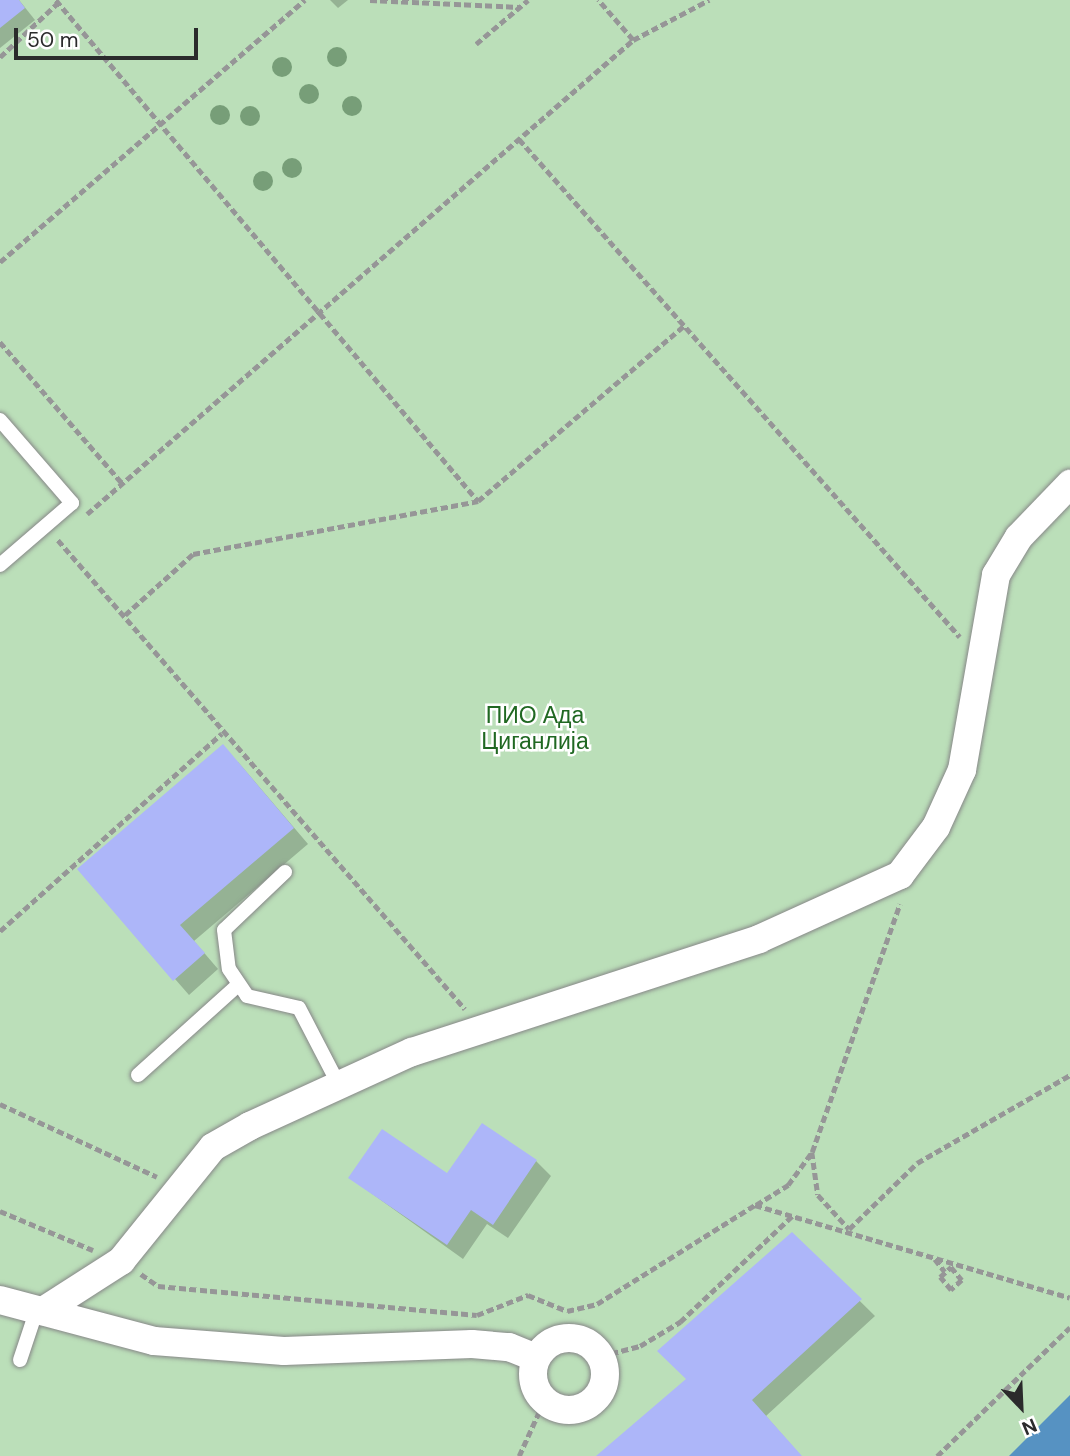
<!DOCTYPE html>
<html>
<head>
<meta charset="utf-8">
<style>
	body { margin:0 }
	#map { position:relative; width:1070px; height:1456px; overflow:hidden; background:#e1e1e2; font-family:"DM Sans",sans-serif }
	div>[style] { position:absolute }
	.green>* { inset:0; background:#bbdfb9; transform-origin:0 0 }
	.water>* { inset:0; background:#5692c2 }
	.shadow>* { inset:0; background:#0003 }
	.building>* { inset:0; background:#adb6f9 }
	.path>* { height:4.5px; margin-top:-2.25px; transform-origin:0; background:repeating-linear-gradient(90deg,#969697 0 7px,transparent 0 10.5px) }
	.roads { filter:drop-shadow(0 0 2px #878788) drop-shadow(0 0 2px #878788) }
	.lane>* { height:14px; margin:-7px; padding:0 7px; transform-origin:7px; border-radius:7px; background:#fff }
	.street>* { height:28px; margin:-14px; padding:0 14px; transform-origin:14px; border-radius:14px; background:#fff }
	.street>.ring { margin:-14px; padding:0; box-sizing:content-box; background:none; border:28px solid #fff; border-radius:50% }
	.trees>* { width:20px; height:20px; margin:-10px; border-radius:50%; background:#779e78 }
	span { translate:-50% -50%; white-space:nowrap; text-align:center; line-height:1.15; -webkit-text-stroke:5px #fff; paint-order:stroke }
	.park-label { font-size:23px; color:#206822 }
	.north { position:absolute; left:986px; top:1372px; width:70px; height:70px; -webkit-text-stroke:5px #fff; paint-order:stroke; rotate:157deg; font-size:19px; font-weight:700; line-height:28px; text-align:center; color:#2b2b2c }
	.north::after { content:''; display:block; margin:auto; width:24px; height:32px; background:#2b2b2c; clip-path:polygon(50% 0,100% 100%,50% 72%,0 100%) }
	.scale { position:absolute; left:14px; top:28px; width:184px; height:32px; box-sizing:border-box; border:4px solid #2b2b2c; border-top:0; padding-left:9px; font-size:21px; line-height:24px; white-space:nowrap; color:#2b2b2c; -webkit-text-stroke:5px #fff; paint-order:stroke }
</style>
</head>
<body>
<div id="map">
	<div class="green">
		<i style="left:0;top:0;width:1070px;height:1456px"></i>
	</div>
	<div class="water">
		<i style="clip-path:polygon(1070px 1395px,1070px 1456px,1009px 1456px)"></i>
	</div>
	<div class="shadow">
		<i style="clip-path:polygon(0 0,19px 0,35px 20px,0 48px)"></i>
		<i style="clip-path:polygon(330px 0,348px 0,338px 8px)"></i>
		<i style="clip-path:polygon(238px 762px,308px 844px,194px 941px,218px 969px,189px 995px,79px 869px)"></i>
		<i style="clip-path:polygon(536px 1161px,551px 1176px,508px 1238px,487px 1224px,463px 1259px,350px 1178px,448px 1176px)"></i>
		<i style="clip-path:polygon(792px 1234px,875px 1316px,766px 1416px,801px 1456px,599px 1456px,689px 1379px)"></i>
	</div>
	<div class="building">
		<i style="clip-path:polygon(0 0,19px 0,25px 8px,0 28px)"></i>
		<i style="clip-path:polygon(223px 744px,294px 828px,180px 925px,205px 953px,173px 981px,77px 869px)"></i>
		<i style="clip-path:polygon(482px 1123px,537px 1160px,493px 1225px,471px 1210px,447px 1245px,348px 1178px,382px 1129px,447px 1173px)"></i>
		<i style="clip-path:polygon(792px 1232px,862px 1299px,752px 1400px,802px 1456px,596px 1456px,686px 1379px,657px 1351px)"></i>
	</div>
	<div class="path">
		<i style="left:56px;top:0;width:655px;rotate:49.89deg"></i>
		<i style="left:370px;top:0;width:149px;rotate:2.7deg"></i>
		<i style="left:633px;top:40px;width:86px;rotate:-27.8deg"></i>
		<i style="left:476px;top:44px;width:68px;rotate:-40.2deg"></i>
		<i style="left:0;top:57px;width:83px;rotate:-43.1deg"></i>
		<i style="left:519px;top:139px;width:665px;rotate:48.47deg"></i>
		<i style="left:0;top:262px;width:402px;rotate:-40.7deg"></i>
		<i style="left:0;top:342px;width:188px;rotate:49.1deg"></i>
		<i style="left:87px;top:514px;width:723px;rotate:-40.96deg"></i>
		<i style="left:633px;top:40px;width:53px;rotate:-131.2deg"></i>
		<i style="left:58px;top:540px;width:621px;rotate:49.05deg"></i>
		<i style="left:125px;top:615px;width:91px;rotate:-41.9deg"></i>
		<i style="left:193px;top:554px;width:290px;rotate:-10.5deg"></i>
		<i style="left:478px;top:501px;width:272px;rotate:-40.4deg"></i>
		<i style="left:0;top:931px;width:297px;rotate:-41.7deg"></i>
		<i style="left:0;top:1104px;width:173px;rotate:24.9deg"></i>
		<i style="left:812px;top:1152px;width:43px;rotate:82.1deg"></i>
		<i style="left:818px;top:1195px;width:46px;rotate:47.6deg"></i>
		<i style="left:849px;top:1229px;width:95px;rotate:-44.1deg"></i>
		<i style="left:917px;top:1163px;width:177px;rotate:-29.9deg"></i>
		<i style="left:756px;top:1205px;width:38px;rotate:-32deg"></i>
		<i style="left:788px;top:1185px;width:41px;rotate:-54deg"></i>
		<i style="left:812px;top:1152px;width:263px;rotate:-70.5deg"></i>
		<i style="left:0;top:1211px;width:101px;rotate:22.8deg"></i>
		<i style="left:935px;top:1259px;width:16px;rotate:52deg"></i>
		<i style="left:951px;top:1267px;width:17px;rotate:50deg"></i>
		<i style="left:962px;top:1280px;width:15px;rotate:138deg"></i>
		<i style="left:951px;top:1290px;width:17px;rotate:-130deg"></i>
		<i style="left:940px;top:1277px;width:15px;rotate:-42deg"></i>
		<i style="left:141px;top:1274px;width:21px;rotate:35deg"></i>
		<i style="left:158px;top:1286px;width:320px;rotate:5.2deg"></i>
		<i style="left:477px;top:1315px;width:55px;rotate:-21.4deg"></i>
		<i style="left:528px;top:1295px;width:42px;rotate:22.3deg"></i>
		<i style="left:567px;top:1311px;width:31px;rotate:-13deg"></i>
		<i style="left:597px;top:1304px;width:186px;rotate:-32.1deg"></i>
		<i style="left:755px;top:1205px;width:328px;rotate:16.4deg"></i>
		<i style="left:601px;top:1356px;width:40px;rotate:-14.4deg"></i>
		<i style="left:640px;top:1346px;width:47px;rotate:-31deg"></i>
		<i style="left:680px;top:1322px;width:156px;rotate:-43.4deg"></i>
		<i style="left:519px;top:1456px;width:60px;rotate:-65.6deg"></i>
		<i style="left:937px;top:1456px;width:185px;rotate:-44.1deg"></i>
	</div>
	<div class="roads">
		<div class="lane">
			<i style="left:0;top:420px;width:110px;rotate:49.1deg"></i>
			<i style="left:72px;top:503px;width:95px;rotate:139.3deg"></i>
			<i style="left:285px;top:872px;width:84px;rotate:136.4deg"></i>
			<i style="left:224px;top:930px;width:39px;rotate:83deg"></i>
			<i style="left:229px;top:969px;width:32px;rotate:56deg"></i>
			<i style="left:247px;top:996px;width:53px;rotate:13deg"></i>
			<i style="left:299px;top:1008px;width:91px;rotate:62.6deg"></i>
			<i style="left:138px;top:1075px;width:133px;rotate:-42deg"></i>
			<i style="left:20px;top:1360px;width:54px;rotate:-71.6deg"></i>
		</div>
		<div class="street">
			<i style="left:0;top:1300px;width:159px;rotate:14.9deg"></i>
			<i style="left:154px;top:1341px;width:130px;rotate:4.4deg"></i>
			<i style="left:284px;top:1351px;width:188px;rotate:-2.1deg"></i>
			<i style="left:472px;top:1344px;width:37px;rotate:5deg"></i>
			<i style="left:509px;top:1347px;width:29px;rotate:22deg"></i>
			<i style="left:43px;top:1311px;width:93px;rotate:-32.7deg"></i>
			<i style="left:121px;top:1261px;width:146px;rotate:-51.1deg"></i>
			<i style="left:213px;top:1147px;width:43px;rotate:-29.6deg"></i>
			<i style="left:250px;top:1126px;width:178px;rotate:-24.6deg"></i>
			<i style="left:412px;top:1052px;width:365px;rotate:-18deg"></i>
			<i style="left:759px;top:939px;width:155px;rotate:-24.4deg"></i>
			<i style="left:900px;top:875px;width:60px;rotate:-53.1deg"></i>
			<i style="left:936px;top:827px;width:63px;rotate:-65.5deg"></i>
			<i style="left:962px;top:770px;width:198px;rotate:-80.1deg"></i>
			<i style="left:996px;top:575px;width:44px;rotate:-58.8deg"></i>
			<i style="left:1019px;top:537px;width:74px;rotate:-46.1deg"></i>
			<i class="ring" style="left:533px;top:1338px;width:44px;height:44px"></i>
		</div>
	</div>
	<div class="trees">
		<i style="left:337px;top:57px"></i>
		<i style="left:282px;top:67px"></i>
		<i style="left:309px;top:94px"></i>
		<i style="left:352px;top:106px"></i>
		<i style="left:220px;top:115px"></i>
		<i style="left:250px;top:116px"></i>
		<i style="left:292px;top:168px"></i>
		<i style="left:263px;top:181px"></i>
	</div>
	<div class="park-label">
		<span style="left:535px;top:728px">ПИО Ада<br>Циганлија</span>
	</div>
	<div class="north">N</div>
	<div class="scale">50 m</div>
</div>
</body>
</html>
